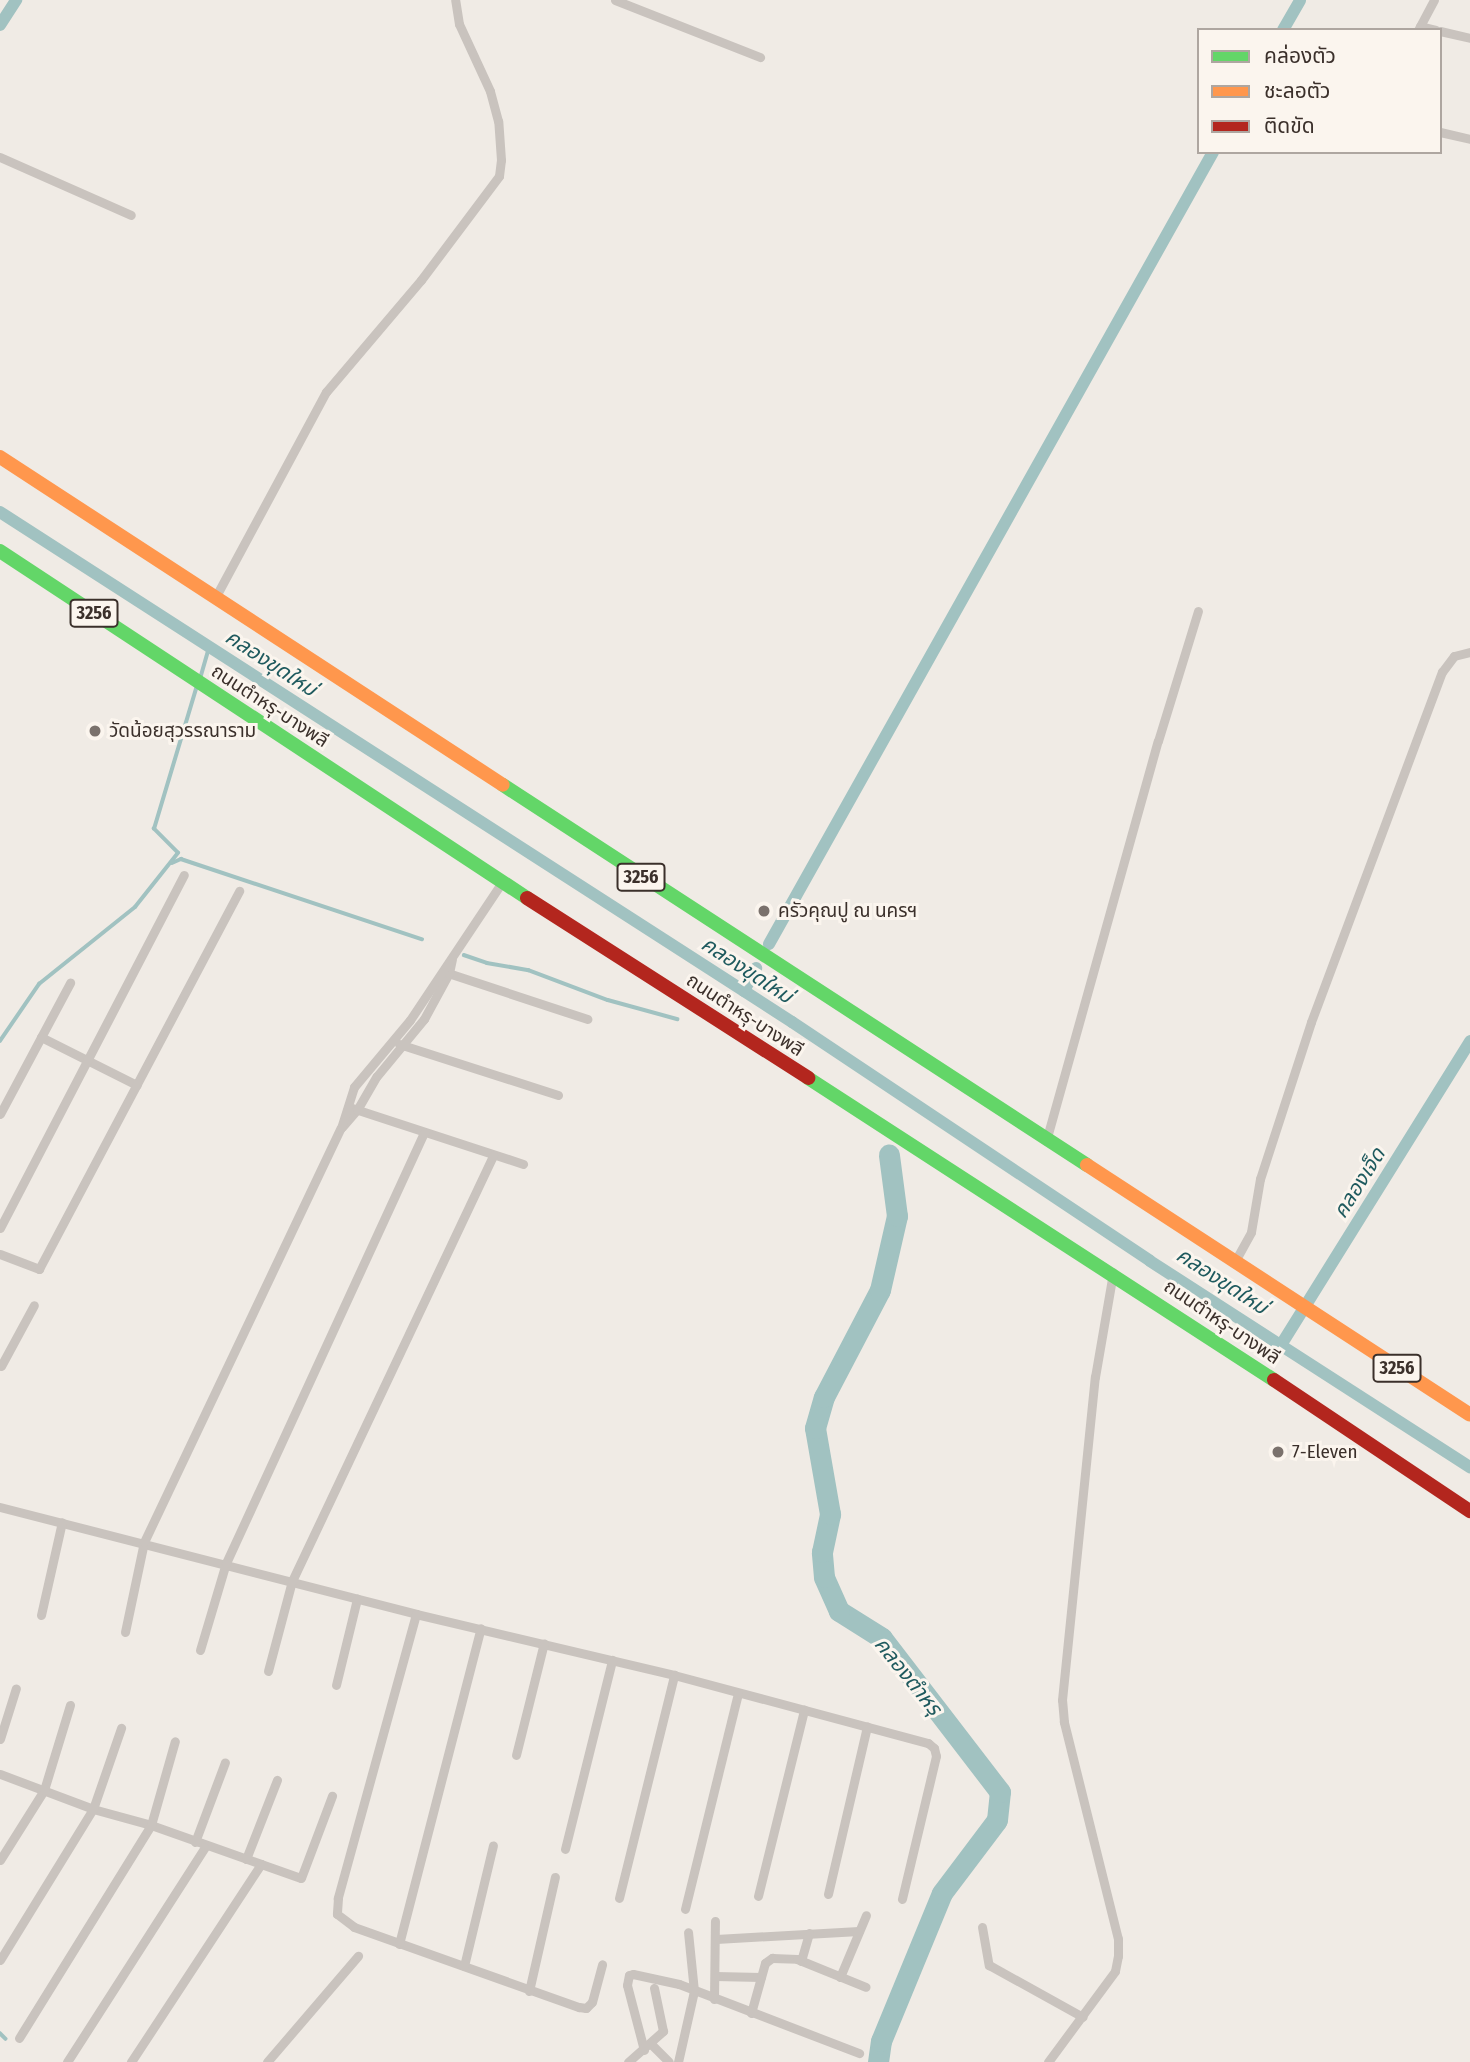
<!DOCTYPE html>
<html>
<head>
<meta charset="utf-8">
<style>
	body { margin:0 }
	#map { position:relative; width:1470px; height:2062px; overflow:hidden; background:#f0ebe5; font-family:"Fira Sans Condensed","Noto Sans Thai",sans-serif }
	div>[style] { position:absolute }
	.stream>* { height:3.5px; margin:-1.75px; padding:0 1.75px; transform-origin:1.75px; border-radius:1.75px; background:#a1c2c1 }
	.canal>* { height:12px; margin:-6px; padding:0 6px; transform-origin:6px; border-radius:6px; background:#a1c2c1 }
	.river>* { height:21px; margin:-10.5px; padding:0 10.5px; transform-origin:10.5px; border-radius:10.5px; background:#a1c2c1 }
	.street>* { height:9px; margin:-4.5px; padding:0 4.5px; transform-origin:4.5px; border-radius:4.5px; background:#c9c3be }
	.fast>* { height:14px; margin:-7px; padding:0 7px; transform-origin:7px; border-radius:7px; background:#63d668 }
	.slow>* { height:14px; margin:-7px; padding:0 7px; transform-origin:7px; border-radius:7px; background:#ff974d }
	.jam>* { height:14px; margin:-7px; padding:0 7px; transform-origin:7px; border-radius:7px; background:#b3261e }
	.dots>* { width:19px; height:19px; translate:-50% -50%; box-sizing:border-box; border:4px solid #fbf5ee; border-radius:50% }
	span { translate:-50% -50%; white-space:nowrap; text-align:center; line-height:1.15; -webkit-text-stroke:6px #fbf5ee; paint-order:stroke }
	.shield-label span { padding:2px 5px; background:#fbf5ee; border:2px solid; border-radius:5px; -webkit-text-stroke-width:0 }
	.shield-label { font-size:18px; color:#3b302b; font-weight:700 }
	.street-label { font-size:19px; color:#3b302b }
	.poi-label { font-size:19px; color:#3b302b }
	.left { translate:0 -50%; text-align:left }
	.water-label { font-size:21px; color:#1f5a5e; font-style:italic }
	.legend { position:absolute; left:1197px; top:28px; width:245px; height:126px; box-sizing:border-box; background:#fbf5ee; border:2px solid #aea6a0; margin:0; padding:9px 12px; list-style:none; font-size:21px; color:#3b302b }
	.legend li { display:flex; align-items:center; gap:14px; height:35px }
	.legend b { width:35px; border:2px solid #aea6a0 }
</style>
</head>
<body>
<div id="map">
	<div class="stream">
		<i style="left:200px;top:679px;width:33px;rotate:-74deg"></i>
		<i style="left:172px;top:863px;width:10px;rotate:-24deg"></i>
		<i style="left:181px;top:859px;width:254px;rotate:18.4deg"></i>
		<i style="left:464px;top:955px;width:24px;rotate:19deg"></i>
		<i style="left:487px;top:963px;width:42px;rotate:9.7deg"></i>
		<i style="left:528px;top:970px;width:85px;rotate:20.6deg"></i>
		<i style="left:608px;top:1000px;width:72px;rotate:15.4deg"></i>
		<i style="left:0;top:1041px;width:69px;rotate:-55.6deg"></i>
		<i style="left:39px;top:984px;width:123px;rotate:-38.7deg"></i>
		<i style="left:135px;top:907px;width:69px;rotate:-51.5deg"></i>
		<i style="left:178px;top:853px;width:34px;rotate:-135deg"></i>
		<i style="left:154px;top:829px;width:149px;rotate:-73.3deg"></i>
		<i style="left:0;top:2033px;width:8px;rotate:45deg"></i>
	</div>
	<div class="canal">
		<i style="left:0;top:25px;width:30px;rotate:-57deg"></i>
		<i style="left:1283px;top:30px;width:34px;rotate:-60deg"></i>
		<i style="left:0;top:512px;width:942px;rotate:32.78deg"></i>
		<i style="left:792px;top:1022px;width:430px;rotate:33.7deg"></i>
		<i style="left:1150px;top:1261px;width:381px;rotate:32.8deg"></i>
		<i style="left:769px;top:944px;width:908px;rotate:-60.72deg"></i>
		<i style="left:744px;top:991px;width:26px;rotate:-62deg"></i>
		<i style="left:1281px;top:1345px;width:358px;rotate:-58.1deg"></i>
	</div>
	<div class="river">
		<i style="left:878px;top:2062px;width:21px;rotate:-82deg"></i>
		<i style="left:881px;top:2041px;width:160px;rotate:-67.6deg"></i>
		<i style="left:942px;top:1893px;width:91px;rotate:-53deg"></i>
		<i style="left:997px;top:1820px;width:28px;rotate:-84deg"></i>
		<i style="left:1000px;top:1792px;width:194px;rotate:-127.5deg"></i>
		<i style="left:882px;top:1638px;width:51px;rotate:-147.9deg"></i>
		<i style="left:839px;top:1611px;width:37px;rotate:-114deg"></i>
		<i style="left:824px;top:1577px;width:25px;rotate:-95deg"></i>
		<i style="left:822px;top:1552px;width:39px;rotate:-78deg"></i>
		<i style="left:830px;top:1514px;width:87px;rotate:-99.9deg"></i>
		<i style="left:815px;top:1428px;width:32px;rotate:-74deg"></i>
		<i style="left:824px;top:1397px;width:121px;rotate:-62.4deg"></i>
		<i style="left:880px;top:1290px;width:76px;rotate:-77.1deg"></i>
		<i style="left:897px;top:1216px;width:62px;rotate:-97.5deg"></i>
	</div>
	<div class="street">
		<i style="left:615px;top:0;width:156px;rotate:21.5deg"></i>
		<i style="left:1420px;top:26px;width:16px;rotate:14deg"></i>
		<i style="left:1418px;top:30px;width:34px;rotate:-62deg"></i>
		<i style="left:1440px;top:31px;width:31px;rotate:13deg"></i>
		<i style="left:1440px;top:132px;width:31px;rotate:13deg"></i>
		<i style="left:0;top:157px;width:143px;rotate:23.9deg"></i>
		<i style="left:215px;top:598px;width:234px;rotate:-61.7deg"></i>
		<i style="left:326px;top:392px;width:147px;rotate:-49.7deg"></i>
		<i style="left:421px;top:280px;width:130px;rotate:-53.1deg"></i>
		<i style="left:499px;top:176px;width:16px;rotate:-83deg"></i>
		<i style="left:501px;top:160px;width:39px;rotate:-94deg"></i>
		<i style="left:498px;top:121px;width:31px;rotate:-105deg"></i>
		<i style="left:490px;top:91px;width:74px;rotate:-114.8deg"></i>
		<i style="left:459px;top:24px;width:24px;rotate:-99deg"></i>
		<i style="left:445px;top:972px;width:150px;rotate:18.3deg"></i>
		<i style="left:41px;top:1037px;width:107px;rotate:26.6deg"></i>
		<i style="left:399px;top:1044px;width:167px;rotate:17.8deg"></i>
		<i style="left:352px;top:1108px;width:180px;rotate:18.1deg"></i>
		<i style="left:0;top:1114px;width:149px;rotate:-61.9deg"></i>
		<i style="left:342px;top:1127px;width:23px;rotate:-49deg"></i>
		<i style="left:357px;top:1110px;width:39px;rotate:-60deg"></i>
		<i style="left:377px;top:1076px;width:74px;rotate:-50.5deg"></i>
		<i style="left:424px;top:1019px;width:52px;rotate:-61.5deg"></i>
		<i style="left:449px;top:973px;width:14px;rotate:-78deg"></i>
		<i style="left:1046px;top:1141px;width:415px;rotate:-74.4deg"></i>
		<i style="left:1158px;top:741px;width:136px;rotate:-72.9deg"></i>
		<i style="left:0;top:1228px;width:398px;rotate:-62.5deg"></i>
		<i style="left:0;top:1254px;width:42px;rotate:21deg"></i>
		<i style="left:39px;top:1269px;width:428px;rotate:-62.1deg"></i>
		<i style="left:1234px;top:1263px;width:35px;rotate:-61deg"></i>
		<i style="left:1251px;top:1232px;width:54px;rotate:-80.4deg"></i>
		<i style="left:1260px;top:1179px;width:165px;rotate:-72deg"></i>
		<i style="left:1311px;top:1022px;width:374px;rotate:-69.5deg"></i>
		<i style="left:1442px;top:672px;width:20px;rotate:-53deg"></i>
		<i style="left:1454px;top:656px;width:16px;rotate:-14deg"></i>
		<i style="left:1px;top:1366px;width:69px;rotate:-61.6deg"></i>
		<i style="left:0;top:1507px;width:430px;rotate:14.4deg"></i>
		<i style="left:416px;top:1614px;width:265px;rotate:13.3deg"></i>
		<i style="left:674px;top:1675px;width:263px;rotate:15deg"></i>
		<i style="left:928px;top:1743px;width:8px;rotate:40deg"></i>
		<i style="left:934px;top:1748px;width:8px;rotate:76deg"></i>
		<i style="left:936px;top:1756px;width:147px;rotate:103.4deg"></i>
		<i style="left:416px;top:1614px;width:295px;rotate:105.4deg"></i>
		<i style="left:338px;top:1898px;width:16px;rotate:94deg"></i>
		<i style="left:337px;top:1914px;width:21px;rotate:37deg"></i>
		<i style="left:354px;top:1927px;width:239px;rotate:19.6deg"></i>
		<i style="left:579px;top:2007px;width:7px;rotate:8deg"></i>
		<i style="left:586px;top:2008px;width:8px;rotate:-45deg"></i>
		<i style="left:592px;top:2002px;width:39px;rotate:-75deg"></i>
		<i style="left:41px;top:1615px;width:95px;rotate:-77.3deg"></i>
		<i style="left:125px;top:1632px;width:92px;rotate:-78.1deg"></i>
		<i style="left:144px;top:1542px;width:458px;rotate:-64.6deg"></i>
		<i style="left:341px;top:1128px;width:43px;rotate:-72.4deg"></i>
		<i style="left:354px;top:1087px;width:87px;rotate:-50.1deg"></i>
		<i style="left:410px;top:1020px;width:166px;rotate:-56.3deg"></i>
		<i style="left:200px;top:1650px;width:91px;rotate:-73.4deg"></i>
		<i style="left:226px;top:1563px;width:474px;rotate:-65.3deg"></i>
		<i style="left:268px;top:1671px;width:93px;rotate:-75.1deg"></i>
		<i style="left:292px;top:1581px;width:471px;rotate:-64.7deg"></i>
		<i style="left:336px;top:1685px;width:89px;rotate:-76.3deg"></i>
		<i style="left:0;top:1739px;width:53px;rotate:-72.6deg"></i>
		<i style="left:516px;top:1755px;width:115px;rotate:-76deg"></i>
		<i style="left:0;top:1774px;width:99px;rotate:20.6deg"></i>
		<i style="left:93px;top:1809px;width:60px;rotate:15.4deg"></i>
		<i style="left:151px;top:1825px;width:117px;rotate:19.5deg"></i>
		<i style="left:261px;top:1864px;width:237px;rotate:123.3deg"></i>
		<i style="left:195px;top:1842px;width:85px;rotate:-69.4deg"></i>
		<i style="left:565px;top:1849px;width:195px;rotate:-76deg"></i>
		<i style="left:246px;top:1859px;width:85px;rotate:-68.6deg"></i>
		<i style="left:0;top:1860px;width:83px;rotate:-57.8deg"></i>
		<i style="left:44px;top:1790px;width:89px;rotate:-73deg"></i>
		<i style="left:261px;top:1864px;width:42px;rotate:19.3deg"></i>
		<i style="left:301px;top:1878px;width:88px;rotate:-69.3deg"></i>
		<i style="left:828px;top:1894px;width:172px;rotate:-76.9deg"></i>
		<i style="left:758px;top:1896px;width:192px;rotate:-76.1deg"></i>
		<i style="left:619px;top:1898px;width:230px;rotate:-76.1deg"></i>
		<i style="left:685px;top:1909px;width:221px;rotate:-76.2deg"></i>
		<i style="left:982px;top:1927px;width:39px;rotate:80deg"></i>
		<i style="left:989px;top:1965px;width:107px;rotate:29deg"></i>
		<i style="left:716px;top:1939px;width:143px;rotate:-3.2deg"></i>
		<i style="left:399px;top:1944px;width:326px;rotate:-75.5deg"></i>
		<i style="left:0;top:1960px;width:177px;rotate:-58.4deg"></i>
		<i style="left:93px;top:1809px;width:86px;rotate:-70.9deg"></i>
		<i style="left:801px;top:1961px;width:29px;rotate:-74deg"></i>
		<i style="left:464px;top:1966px;width:124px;rotate:-76.5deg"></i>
		<i style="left:715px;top:1976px;width:46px;rotate:1.2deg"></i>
		<i style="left:840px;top:1977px;width:67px;rotate:-67.2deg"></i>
		<i style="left:529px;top:1991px;width:117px;rotate:-77.2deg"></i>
		<i style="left:714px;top:1999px;width:78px;rotate:-89.3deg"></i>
		<i style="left:751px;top:2013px;width:52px;rotate:-74.4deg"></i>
		<i style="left:765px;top:1963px;width:9px;rotate:-36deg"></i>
		<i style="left:772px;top:1958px;width:25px;rotate:2deg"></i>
		<i style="left:797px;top:1959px;width:74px;rotate:22.1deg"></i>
		<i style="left:19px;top:2038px;width:251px;rotate:-58.2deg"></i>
		<i style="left:151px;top:1825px;width:87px;rotate:-74.1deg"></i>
		<i style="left:651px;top:2044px;width:25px;rotate:45deg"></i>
		<i style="left:644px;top:2050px;width:67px;rotate:-104.7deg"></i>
		<i style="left:627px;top:1985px;width:10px;rotate:-79deg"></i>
		<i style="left:629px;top:1975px;width:4px;rotate:-14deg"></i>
		<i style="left:633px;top:1974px;width:47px;rotate:12.3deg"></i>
		<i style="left:679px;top:1984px;width:193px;rotate:21deg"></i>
		<i style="left:67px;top:2062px;width:255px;rotate:-57.3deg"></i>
		<i style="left:267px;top:2062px;width:140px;rotate:-49.4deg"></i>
		<i style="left:628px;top:2062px;width:47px;rotate:-41.5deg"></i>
		<i style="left:663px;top:2031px;width:44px;rotate:-101.8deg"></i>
		<i style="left:678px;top:2062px;width:73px;rotate:-77.3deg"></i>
		<i style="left:694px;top:1991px;width:59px;rotate:-95.8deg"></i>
		<i style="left:1048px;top:2062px;width:113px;rotate:-53.6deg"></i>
		<i style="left:1115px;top:1971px;width:15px;rotate:-79deg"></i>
		<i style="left:1118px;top:1956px;width:17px;rotate:-90deg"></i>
		<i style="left:1118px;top:1939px;width:224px;rotate:-104deg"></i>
		<i style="left:1064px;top:1722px;width:22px;rotate:-95deg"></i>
		<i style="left:1062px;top:1700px;width:325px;rotate:-84.2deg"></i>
		<i style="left:1095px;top:1377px;width:106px;rotate:-80.2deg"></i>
	</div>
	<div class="fast">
		<i style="left:0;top:551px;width:631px;rotate:33.36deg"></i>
		<i style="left:503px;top:785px;width:697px;rotate:33.05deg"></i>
		<i style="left:808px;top:1078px;width:555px;rotate:32.95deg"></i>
	</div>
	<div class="slow">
		<i style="left:0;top:457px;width:600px;rotate:33.11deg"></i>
		<i style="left:1087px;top:1165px;width:457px;rotate:33.1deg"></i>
	</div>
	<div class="jam">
		<i style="left:527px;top:898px;width:334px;rotate:32.6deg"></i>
		<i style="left:1274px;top:1380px;width:236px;rotate:33.8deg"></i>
	</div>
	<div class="dots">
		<i style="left:95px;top:731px;background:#7a716c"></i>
		<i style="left:764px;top:911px;background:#7a716c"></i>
		<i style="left:1278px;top:1452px;background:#7a716c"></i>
	</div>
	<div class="shield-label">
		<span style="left:94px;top:613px">3256</span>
		<span style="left:641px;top:877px">3256</span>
		<span style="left:1397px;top:1368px">3256</span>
	</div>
	<div class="street-label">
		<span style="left:270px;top:706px;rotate:33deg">ถนนตำหรุ-บางพลี</span>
		<span style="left:745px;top:1015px;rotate:33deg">ถนนตำหรุ-บางพลี</span>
		<span style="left:1222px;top:1322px;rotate:34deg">ถนนตำหรุ-บางพลี</span>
	</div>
	<div class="poi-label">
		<span class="left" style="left:109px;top:731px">วัดน้อยสุวรรณาราม</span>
		<span class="left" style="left:778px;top:911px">ครัวคุณปู ณ นครฯ</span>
		<span class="left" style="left:1292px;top:1452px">7-Eleven</span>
	</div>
	<div class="water-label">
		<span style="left:271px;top:663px;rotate:33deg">คลองขุดใหม่</span>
		<span style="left:747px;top:970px;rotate:33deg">คลองขุดใหม่</span>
		<span style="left:1359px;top:1183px;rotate:-58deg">คลองเจ็ด</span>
		<span style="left:1222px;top:1281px;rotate:33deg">คลองขุดใหม่</span>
		<span style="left:908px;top:1676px;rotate:51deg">คลองตำหรุ</span>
	</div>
	<ul class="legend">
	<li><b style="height:9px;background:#63d668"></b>คล่องตัว</li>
	<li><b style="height:9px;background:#ff974d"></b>ชะลอตัว</li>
	<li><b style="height:9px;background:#b3261e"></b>ติดขัด</li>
	</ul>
</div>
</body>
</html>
